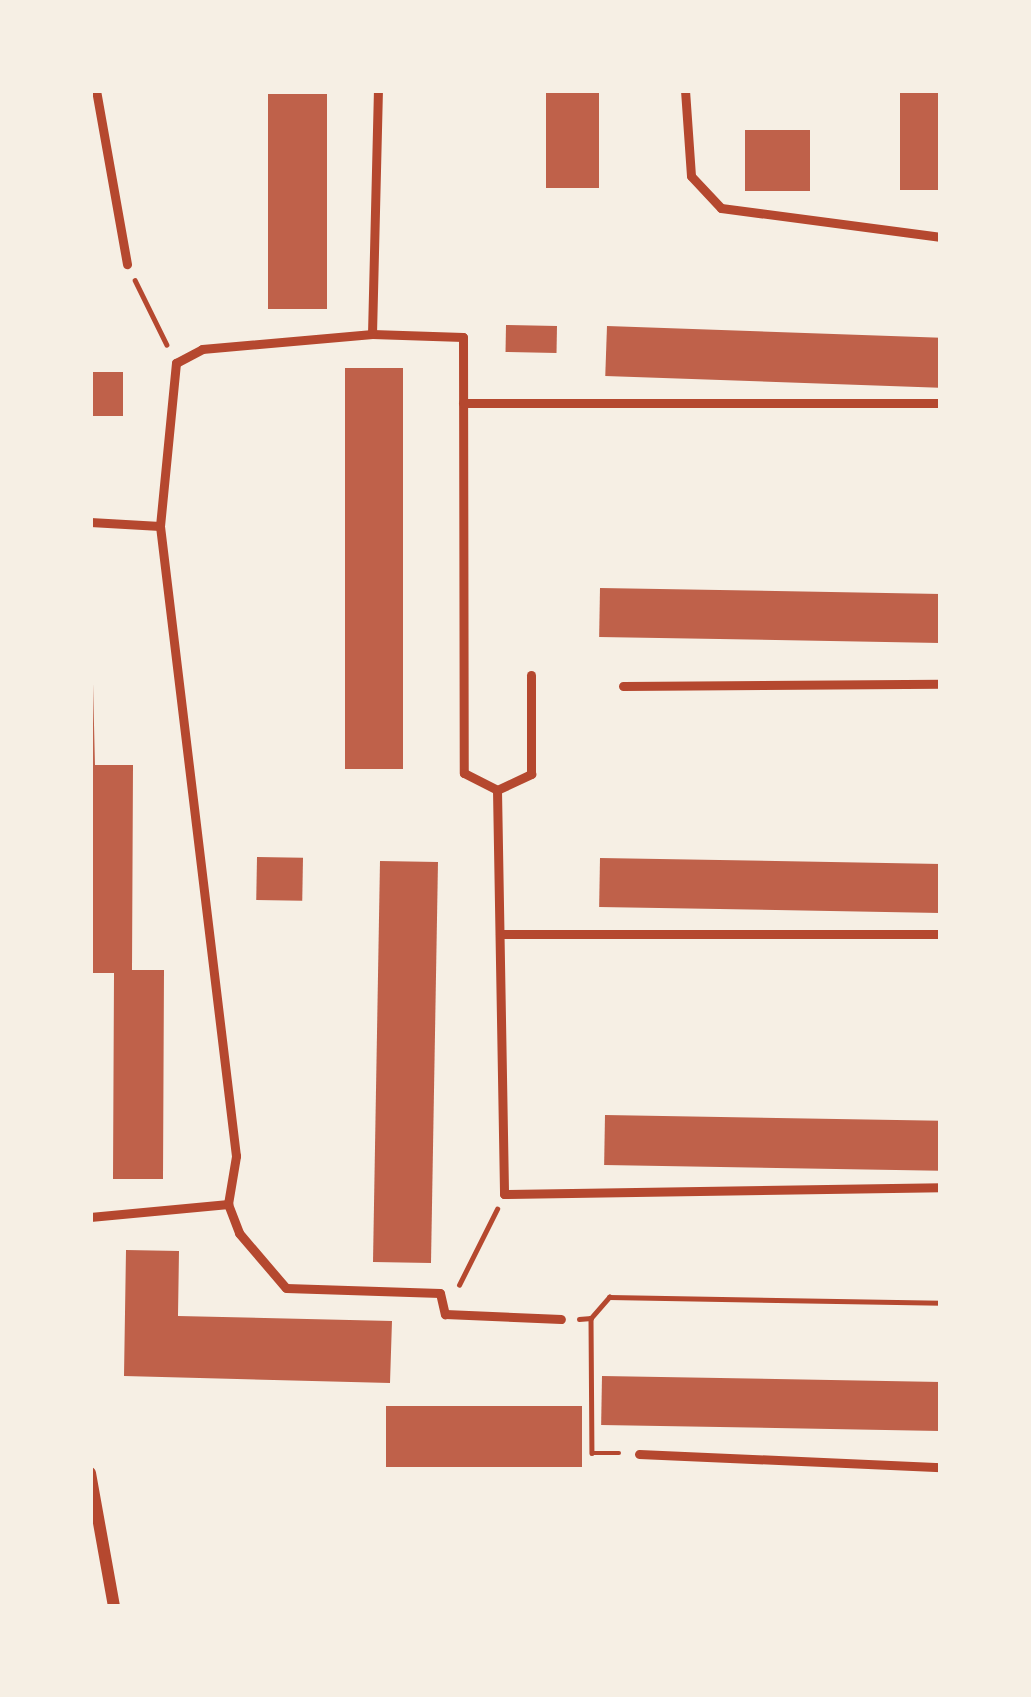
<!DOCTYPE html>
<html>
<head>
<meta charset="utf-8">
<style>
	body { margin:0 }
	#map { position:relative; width:1031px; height:1697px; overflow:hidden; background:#f6efe4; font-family:"DejaVu Sans",sans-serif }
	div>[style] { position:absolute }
	.building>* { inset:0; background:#bf614a; transform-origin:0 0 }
	.path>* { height:4.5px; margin:-2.25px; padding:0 2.25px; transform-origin:2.25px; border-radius:2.25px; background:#b5482f }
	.service>* { height:9px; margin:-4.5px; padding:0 4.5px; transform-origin:4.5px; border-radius:4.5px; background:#b5482f }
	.minor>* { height:12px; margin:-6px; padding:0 6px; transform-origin:6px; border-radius:6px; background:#b5482f }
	span { translate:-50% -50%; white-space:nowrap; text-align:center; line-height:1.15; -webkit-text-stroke:9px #f6efe4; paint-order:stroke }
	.frame { position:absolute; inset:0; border:93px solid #f6efe4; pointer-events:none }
</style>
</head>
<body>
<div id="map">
	<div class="building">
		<i style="left:546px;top:90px;width:53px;height:98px"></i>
		<i style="left:900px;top:90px;width:41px;height:100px"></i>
		<i style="left:268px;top:94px;width:59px;height:215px"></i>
		<i style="left:745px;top:130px;width:65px;height:61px"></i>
		<i style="left:506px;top:325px;width:51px;height:27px;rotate:1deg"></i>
		<i style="left:607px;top:326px;width:334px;height:50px;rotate:2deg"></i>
		<i style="left:345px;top:368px;width:58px;height:401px"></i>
		<i style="left:90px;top:372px;width:33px;height:44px"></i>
		<i style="clip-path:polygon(90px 560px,95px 765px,133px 765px,132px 970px,164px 970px,163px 1179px,113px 1179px,114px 973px,90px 973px)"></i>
		<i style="left:600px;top:588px;width:341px;height:49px;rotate:1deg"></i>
		<i style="left:257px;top:857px;width:46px;height:43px;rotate:1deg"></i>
		<i style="left:600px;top:858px;width:341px;height:49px;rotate:1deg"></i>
		<i style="left:380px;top:861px;width:58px;height:401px;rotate:1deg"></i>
		<i style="left:605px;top:1115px;width:336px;height:50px;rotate:1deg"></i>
		<i style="clip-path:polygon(126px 1250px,179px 1251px,178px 1316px,392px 1321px,390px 1383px,124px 1376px)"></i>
		<i style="left:602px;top:1376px;width:339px;height:49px;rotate:1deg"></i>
		<i style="left:386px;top:1406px;width:196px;height:61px"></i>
	</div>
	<div class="path">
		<i style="left:135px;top:280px;width:72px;rotate:63.8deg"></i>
		<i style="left:459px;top:1285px;width:85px;rotate:-63.4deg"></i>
		<i style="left:591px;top:1318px;width:28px;rotate:-49deg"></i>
		<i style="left:609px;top:1297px;width:332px;rotate:1deg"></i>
		<i style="left:579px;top:1319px;width:12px;rotate:-5deg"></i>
		<i style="left:591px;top:1318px;width:135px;rotate:89.6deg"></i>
		<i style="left:592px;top:1453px;width:27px"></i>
	</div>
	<div class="service">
		<i style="left:96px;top:90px;width:177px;rotate:79.9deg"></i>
		<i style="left:685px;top:90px;width:86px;rotate:86deg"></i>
		<i style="left:691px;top:176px;width:44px;rotate:46.8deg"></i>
		<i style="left:721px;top:208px;width:222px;rotate:7.5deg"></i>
		<i style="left:372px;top:334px;width:91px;rotate:1.9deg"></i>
		<i style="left:463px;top:337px;width:436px;rotate:89.9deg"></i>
		<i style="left:464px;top:773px;width:37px;rotate:27deg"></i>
		<i style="left:497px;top:790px;width:404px;rotate:89deg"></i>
		<i style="left:504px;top:1194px;width:437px;rotate:-0.9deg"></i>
		<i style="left:463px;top:403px;width:478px"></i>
		<i style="left:90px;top:522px;width:70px;rotate:3.3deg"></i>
		<i style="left:623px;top:686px;width:318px;rotate:-0.4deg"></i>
		<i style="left:497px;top:790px;width:38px;rotate:-25deg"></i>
		<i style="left:531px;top:774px;width:99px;rotate:-90deg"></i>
		<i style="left:500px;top:934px;width:441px"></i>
		<i style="left:228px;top:1204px;width:31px;rotate:69deg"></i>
		<i style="left:239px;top:1233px;width:72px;rotate:49.5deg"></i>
		<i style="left:286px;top:1288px;width:154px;rotate:1.9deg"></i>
		<i style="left:440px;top:1293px;width:22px;rotate:77deg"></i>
		<i style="left:445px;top:1314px;width:116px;rotate:2.5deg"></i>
		<i style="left:90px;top:1217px;width:139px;rotate:-5.4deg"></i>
		<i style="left:228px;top:1204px;width:49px;rotate:-80.5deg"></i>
		<i style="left:236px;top:1156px;width:635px;rotate:-96.88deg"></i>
		<i style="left:160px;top:526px;width:164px;rotate:-84.4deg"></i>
		<i style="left:176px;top:363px;width:30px;rotate:-28deg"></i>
		<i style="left:202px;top:349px;width:171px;rotate:-5deg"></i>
		<i style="left:372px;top:334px;width:244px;rotate:-88.6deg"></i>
		<i style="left:639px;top:1454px;width:302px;rotate:2.5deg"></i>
	</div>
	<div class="minor">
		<i style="left:90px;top:1473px;width:136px;rotate:79.8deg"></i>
	</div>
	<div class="frame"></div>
</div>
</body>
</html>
